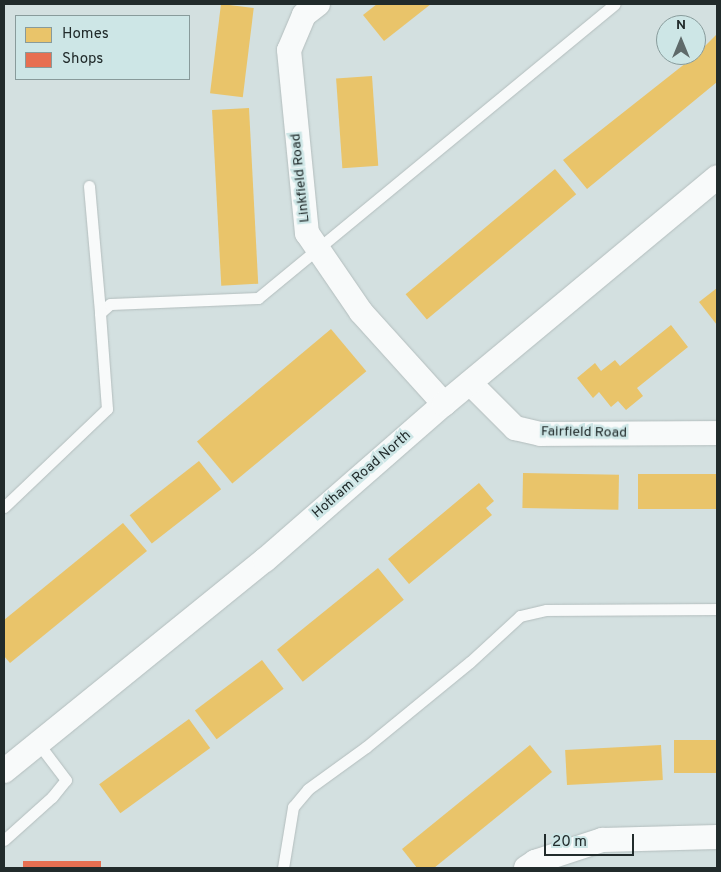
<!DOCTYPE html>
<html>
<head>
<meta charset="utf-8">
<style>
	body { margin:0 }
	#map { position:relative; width:721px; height:872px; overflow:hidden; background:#d3e0e0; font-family:Overpass,sans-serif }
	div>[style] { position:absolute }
	.homes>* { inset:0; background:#e9c46a; transform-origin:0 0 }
	.shops>* { inset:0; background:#e76f51; transform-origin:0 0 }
	.roads { filter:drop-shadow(0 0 1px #b3bdbd) drop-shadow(0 0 1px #b3bdbd) }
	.lane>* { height:11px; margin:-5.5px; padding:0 5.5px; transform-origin:5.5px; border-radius:5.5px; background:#f8fafa }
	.street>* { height:24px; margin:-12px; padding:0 12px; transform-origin:12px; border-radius:12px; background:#f8fafa }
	span { translate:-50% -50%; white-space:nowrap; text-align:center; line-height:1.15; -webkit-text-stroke:5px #cde6e6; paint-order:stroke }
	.street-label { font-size:14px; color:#212b2b }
	.frame { position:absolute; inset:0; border:5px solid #212b2b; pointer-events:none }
	.legend { position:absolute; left:15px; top:15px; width:175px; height:65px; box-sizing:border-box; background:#cde6e6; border:1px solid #889b9b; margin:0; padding:6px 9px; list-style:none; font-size:15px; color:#212b2b }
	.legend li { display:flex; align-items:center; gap:10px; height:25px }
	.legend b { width:25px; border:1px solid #889b9b }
	.north { position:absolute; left:656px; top:15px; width:50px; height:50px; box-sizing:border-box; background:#cde6e6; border:1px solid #889b9b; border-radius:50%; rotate:0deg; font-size:14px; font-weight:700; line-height:20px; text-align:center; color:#212b2b }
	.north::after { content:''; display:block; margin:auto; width:18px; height:22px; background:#5f6a6a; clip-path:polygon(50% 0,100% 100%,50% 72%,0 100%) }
	.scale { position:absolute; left:544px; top:834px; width:90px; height:22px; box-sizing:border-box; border:2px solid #212b2b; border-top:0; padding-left:6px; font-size:15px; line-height:18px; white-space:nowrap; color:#212b2b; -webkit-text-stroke:4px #cde6e6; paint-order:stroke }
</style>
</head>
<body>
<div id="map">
	<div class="homes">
		<i style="left:221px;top:4px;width:33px;height:90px;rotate:7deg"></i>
		<i style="clip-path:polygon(377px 4px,431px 4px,384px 41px,363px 15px)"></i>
		<i style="clip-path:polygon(716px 35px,717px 82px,587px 189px,563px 160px,696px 55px)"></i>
		<i style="left:372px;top:76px;width:90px;height:36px;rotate:86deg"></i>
		<i style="left:249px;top:108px;width:176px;height:37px;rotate:87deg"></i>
		<i style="left:555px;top:169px;width:33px;height:195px;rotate:50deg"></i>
		<i style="clip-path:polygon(717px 288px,717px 325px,699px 302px)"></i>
		<i style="clip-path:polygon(671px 325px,688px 347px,637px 388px,643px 396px,626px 410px,618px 401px,611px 407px,599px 392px,593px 398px,577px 378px,595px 363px,601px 371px,615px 360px,620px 366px)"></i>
		<i style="left:331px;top:329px;width:55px;height:175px;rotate:50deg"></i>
		<i style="left:199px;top:461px;width:36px;height:88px;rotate:52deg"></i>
		<i style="left:523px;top:473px;width:96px;height:35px;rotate:1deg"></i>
		<i style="left:638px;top:474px;width:79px;height:35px"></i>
		<i style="clip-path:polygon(479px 483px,494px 501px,486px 508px,492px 515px,409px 584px,388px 559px)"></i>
		<i style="clip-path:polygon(123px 523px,147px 551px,10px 663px,4px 656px,4px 620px)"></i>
		<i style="left:378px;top:568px;width:41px;height:130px;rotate:51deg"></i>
		<i style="left:262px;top:660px;width:36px;height:84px;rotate:53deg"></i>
		<i style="left:189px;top:719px;width:36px;height:111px;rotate:54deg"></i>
		<i style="left:717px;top:740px;width:33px;height:43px;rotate:90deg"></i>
		<i style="clip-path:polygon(530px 745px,552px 772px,434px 868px,417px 868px,402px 849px)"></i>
		<i style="left:661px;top:745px;width:35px;height:96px;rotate:87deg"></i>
	</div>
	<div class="shops">
		<i style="left:23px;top:861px;width:78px;height:7px"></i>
	</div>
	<div class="roads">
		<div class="lane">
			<i style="left:89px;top:186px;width:127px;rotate:85deg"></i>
			<i style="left:4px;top:507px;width:142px;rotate:-43.6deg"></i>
			<i style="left:107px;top:409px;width:96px;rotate:-94.2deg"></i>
			<i style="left:100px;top:313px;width:13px;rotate:-42deg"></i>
			<i style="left:110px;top:304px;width:148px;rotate:-2.3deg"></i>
			<i style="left:258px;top:298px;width:462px;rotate:-39.5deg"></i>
			<i style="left:4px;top:840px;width:64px;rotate:-41.9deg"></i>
			<i style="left:52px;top:797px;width:22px;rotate:-51deg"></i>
			<i style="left:66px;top:780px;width:46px;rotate:-127.1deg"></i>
			<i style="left:283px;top:868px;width:62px;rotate:-80.7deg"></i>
			<i style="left:293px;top:807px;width:23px;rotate:-50deg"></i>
			<i style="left:308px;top:789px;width:72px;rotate:-35.9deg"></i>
			<i style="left:366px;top:747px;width:134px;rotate:-39.3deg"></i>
			<i style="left:470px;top:662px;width:68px;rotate:-42.6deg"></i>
			<i style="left:520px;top:616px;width:27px;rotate:-13deg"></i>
			<i style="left:546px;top:610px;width:171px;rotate:-0.3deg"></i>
		</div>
		<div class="street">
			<i style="left:318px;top:4px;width:18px;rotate:142deg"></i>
			<i style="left:304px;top:15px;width:38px;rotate:113deg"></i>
			<i style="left:289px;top:50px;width:184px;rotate:84.4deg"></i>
			<i style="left:307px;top:233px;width:96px;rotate:55.6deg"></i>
			<i style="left:361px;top:312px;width:124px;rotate:47.9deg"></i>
			<i style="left:470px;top:383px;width:64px;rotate:45deg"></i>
			<i style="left:515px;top:428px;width:27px;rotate:13deg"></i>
			<i style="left:541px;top:434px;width:176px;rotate:-0.3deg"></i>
			<i style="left:4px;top:771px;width:336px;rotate:-39deg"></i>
			<i style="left:265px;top:560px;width:237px;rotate:-41.1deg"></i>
			<i style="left:444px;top:404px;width:355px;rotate:-39.7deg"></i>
			<i style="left:526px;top:868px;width:11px;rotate:-34deg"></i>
			<i style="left:535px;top:862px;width:71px;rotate:-18.2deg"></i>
			<i style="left:602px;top:840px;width:115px;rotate:-1.5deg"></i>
		</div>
	</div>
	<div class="street-label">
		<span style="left:301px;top:178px;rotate:-96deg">Linkfield Road</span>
		<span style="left:584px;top:433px;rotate:1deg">Fairfield Road</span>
		<span style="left:362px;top:475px;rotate:-41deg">Hotham Road North</span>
	</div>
	<div class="frame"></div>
	<ul class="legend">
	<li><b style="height:14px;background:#e9c46a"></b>Homes</li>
	<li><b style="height:14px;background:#e76f51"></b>Shops</li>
	</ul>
	<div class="north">N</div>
	<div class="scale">20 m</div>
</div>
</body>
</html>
